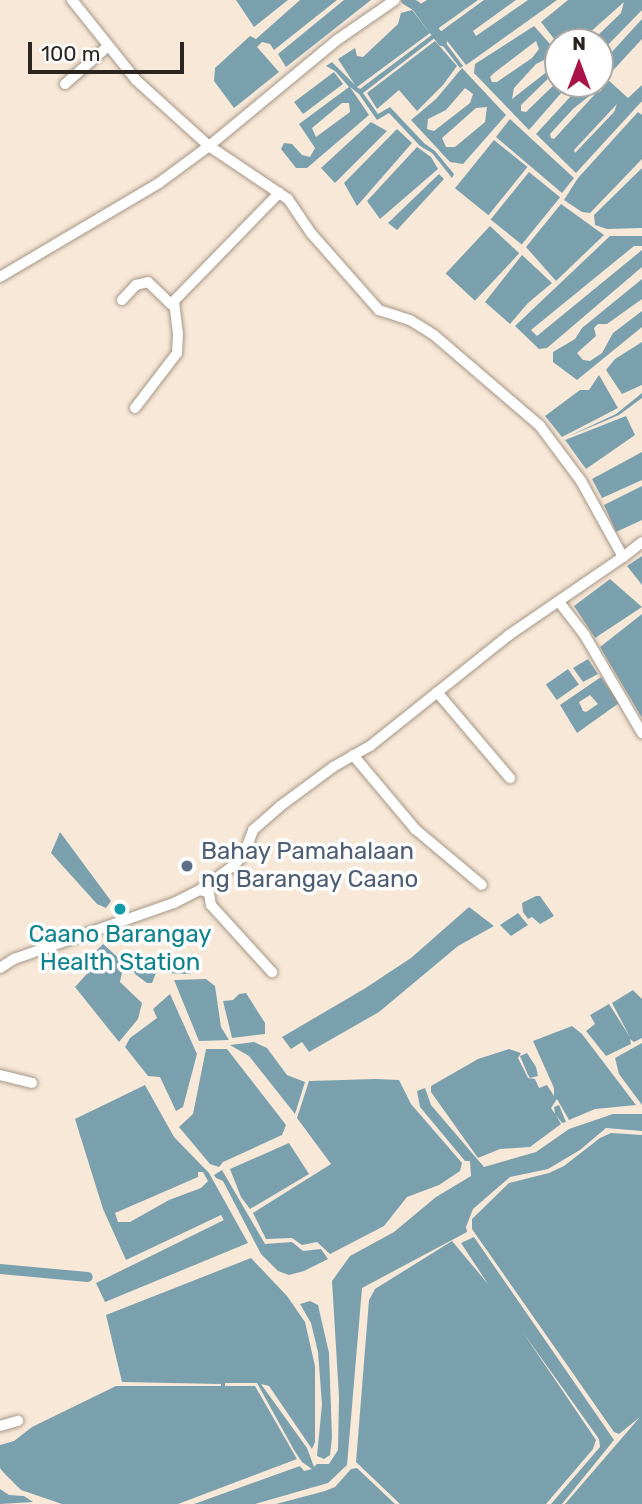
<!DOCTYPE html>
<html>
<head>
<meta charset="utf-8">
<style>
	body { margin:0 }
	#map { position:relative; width:642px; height:1504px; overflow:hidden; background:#f8e8d8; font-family:Rubik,sans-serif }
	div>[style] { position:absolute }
	.water>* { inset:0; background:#7aa0ae; transform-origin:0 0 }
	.canal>* { height:10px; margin:-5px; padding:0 5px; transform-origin:5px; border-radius:5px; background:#7aa0ae }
	.roads { filter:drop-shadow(0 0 2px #a59787) drop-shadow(0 0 2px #a59787) }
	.minor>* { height:10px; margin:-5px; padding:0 5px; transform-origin:5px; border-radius:5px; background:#fff }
	.dots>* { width:19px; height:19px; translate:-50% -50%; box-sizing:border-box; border:4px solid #fff; border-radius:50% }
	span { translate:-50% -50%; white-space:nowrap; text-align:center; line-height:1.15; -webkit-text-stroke:7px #fff; paint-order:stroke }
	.service-label { font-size:24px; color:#4e5e75 }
	.left { translate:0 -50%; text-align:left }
	.culture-label { font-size:24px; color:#0d838f }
	.north { position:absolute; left:544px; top:28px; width:70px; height:70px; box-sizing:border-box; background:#fff; border:2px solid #aaa8a5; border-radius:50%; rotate:0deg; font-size:19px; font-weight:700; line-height:28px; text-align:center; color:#2a251f }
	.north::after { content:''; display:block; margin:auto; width:24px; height:32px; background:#a81448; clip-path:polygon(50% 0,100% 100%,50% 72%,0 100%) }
	.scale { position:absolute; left:28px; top:42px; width:156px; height:32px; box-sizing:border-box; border:4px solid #2a251f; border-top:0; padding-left:9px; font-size:21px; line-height:24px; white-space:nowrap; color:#2a251f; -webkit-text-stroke:5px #fff; paint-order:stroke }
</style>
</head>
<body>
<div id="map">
	<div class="water">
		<i style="clip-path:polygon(236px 0,288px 0,254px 27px)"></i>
		<i style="clip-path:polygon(300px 0,337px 0,274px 50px,270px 44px,262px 42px,257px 47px,279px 72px,234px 108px,214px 81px,215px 68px,250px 36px,256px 39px)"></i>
		<i style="clip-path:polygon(344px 0,371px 0,286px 67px,278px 54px)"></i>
		<i style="clip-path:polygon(427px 0,478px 0,436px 30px,419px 5px)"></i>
		<i style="clip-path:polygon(484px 0,516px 0,473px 31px,476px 36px,528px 0,557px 0,466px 65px,440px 32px)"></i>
		<i style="clip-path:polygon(568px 0,642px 0,642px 10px,600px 53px,600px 42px,591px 42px,621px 13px,624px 2px,579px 42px,558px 44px,541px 22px)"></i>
		<i style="clip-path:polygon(evenodd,412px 10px,430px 33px,357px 87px,360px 89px,437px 31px,463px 66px,460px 68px,436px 37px,363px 93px,378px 114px,390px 107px,424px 143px,435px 151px,454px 174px,452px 178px,432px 153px,420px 146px,389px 113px,377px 120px,359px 94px,350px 87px,369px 115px,307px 168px,296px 168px,281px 149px,284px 143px,292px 144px,302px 155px,310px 157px,315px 148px,299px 124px,349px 87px,335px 71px,326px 66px,332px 62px,355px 85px,338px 59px,355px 48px,357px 56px,363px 57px,398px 24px,401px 13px,412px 10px,342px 103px,349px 103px,350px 112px,316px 137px,312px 128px,342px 103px)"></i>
		<i style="clip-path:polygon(evenodd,642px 19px,642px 39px,606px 78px,628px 98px,642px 85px,642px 101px,576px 173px,536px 134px,582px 84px,600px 84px,600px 65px,642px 19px,603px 85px,601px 91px,596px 93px,554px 139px,551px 138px,550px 134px,573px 109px,603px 85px,642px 19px,617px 104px,614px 112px,575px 153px,574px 150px,617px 104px)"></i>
		<i style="clip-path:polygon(evenodd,534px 26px,558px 53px,558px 69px,521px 105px,521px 111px,526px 112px,558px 81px,558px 84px,569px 84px,529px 130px,474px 73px,475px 64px,534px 26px,536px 41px,539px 49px,532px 58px,497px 82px,492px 82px,490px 77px,494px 73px,536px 41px,534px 26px,546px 59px,553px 61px,553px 67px,512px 99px,514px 88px,536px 64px,546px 59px)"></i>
		<i style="clip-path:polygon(435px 41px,457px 66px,443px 85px,417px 111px,399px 90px,377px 109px,367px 93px)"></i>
		<i style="clip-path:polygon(evenodd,462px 68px,506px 115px,463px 164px,450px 162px,411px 120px,436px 99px,462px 68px,465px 88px,473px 94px,470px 103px,434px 131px,427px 129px,428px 119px,446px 110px,465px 88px,462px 68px,487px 107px,485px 122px,455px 147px,446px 147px,442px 138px,476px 108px,487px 107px)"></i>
		<i style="left:334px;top:72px;width:15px;height:50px;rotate:53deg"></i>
		<i style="clip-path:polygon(638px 112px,642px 115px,642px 159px,590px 213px,582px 212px,564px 200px,578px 178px)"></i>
		<i style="clip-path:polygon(510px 119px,574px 178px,562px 193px,496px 137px)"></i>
		<i style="clip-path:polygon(371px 122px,387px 131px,335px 183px,321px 168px)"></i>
		<i style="clip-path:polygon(397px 129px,412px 143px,357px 206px,344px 183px)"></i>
		<i style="left:494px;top:140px;width:43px;height:62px;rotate:39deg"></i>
		<i style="clip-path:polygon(417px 147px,431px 157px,438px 169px,380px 219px,367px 201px)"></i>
		<i style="clip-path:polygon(642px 168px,642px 228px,607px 229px,595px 225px,594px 215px)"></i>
		<i style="left:529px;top:172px;width:40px;height:61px;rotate:39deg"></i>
		<i style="clip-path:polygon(439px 174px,444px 179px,397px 230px,388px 223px)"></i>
		<i style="clip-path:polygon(561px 204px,604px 235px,556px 281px,526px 247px)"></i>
		<i style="left:490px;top:226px;width:40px;height:65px;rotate:43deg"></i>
		<i style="clip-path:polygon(evenodd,610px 236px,642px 236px,642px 267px,547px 348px,539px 349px,515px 326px,610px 236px,634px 246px,642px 246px,642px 250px,537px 336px,531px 330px,634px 246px)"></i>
		<i style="clip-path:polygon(522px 255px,552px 283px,528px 303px,510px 324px,485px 302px)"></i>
		<i style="clip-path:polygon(642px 279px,642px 299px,607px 324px,598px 324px,594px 328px,596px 336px,577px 353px,583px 360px,590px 361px,602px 353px,613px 333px,642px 311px,642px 327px,577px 380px,553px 362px,553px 352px,575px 339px,582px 328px)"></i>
		<i style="clip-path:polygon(642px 342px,642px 385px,622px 394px,606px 370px,615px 359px)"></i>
		<i style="clip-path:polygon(599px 375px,618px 408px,562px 437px,545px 416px,580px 390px,589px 390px)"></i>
		<i style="clip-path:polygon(642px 393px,642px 398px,619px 415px,567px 437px,616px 414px)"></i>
		<i style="clip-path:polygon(626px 416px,635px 435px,586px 469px,565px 440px)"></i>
		<i style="clip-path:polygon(642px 452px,642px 480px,602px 498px,592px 479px)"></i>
		<i style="clip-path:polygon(642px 486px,642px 520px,616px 532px,604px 505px)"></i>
		<i style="clip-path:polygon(642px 556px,642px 585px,627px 566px)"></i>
		<i style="clip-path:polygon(610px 579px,642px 607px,595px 638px,574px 606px)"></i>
		<i style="clip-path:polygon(642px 614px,642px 718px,600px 647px)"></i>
		<i style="clip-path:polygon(588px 659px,598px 674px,583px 682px,573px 668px)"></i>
		<i style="left:568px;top:669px;width:19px;height:27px;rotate:55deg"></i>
		<i style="clip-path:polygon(evenodd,601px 677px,619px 703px,577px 733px,560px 705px,601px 677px,590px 695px,598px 704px,586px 712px,583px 711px,579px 702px,590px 695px)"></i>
		<i style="clip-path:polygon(60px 832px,111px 901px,106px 908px,97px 904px,51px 853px)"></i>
		<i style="clip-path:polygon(536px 896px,540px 896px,554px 916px,540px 924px,532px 917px,528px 919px,523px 912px,522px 903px)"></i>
		<i style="clip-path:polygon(469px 907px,494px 926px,458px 946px,379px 1012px,309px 1052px,302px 1042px,291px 1049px,282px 1037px,364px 989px,411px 958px)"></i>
		<i style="clip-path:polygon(518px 913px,528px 925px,511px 936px,500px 925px)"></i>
		<i style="clip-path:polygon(103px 944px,124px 963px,120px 982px,142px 1003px,138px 1019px,119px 1042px,75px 987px,93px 967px,97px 950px)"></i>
		<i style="clip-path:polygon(138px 953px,156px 973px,152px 983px,147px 983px,135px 974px,132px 965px)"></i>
		<i style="clip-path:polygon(165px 959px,187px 964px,191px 974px,162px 973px,156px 967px)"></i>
		<i style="clip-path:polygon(206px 979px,215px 986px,221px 1027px,229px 1040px,199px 1041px,174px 980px)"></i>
		<i style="clip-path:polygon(633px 990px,642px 999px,642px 1038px,634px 1042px,630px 1039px,631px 1044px,606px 1056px,586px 1031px,595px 1024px,590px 1015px,609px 1004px,630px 1037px,612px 1003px)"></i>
		<i style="clip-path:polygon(246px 993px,265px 1023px,265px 1034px,232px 1038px,223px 1001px,233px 1000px,239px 994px)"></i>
		<i style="clip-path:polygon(170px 994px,197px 1054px,183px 1107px,176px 1111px,160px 1077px,148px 1076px,125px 1047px,130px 1038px,157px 1018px,153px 1009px)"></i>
		<i style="clip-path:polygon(572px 1026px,582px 1034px,636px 1105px,595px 1109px,569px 1120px,557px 1099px,551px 1108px,555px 1114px,554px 1107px,559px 1105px,566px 1122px,562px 1123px,556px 1115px,561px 1124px,530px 1147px,500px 1149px,478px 1158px,431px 1092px,431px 1086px,478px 1059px,509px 1049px,521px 1053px,518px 1058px,528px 1078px,535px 1079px,539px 1088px,547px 1085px,554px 1096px,554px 1088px,533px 1041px)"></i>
		<i style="clip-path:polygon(254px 1042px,267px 1048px,287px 1075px,305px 1082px,295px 1114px,249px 1056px,230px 1045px)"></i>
		<i style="clip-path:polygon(642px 1043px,642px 1105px,619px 1074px,615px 1058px)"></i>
		<i style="clip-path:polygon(206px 1049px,227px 1049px,286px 1125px,282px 1135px,223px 1162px,219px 1167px,210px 1164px,179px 1127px,193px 1114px)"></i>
		<i style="clip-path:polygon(527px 1053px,536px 1067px,538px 1076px,530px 1078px,528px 1075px,520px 1056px)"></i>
		<i style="clip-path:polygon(375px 1079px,399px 1080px,411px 1104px,462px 1163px,460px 1171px,439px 1185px,407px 1197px,384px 1226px,330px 1254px,317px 1242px,302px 1245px,292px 1238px,266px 1239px,253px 1213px,331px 1164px,297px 1118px,309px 1081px)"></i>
		<i style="clip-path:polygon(evenodd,145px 1085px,174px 1137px,209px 1173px,248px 1243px,105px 1302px,96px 1283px,224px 1220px,221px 1215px,126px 1260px,103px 1209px,75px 1119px,145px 1085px,198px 1172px,203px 1172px,208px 1181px,201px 1188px,169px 1200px,130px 1222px,118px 1222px,115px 1213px,198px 1177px,198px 1172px)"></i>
		<i style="clip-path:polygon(425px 1088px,431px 1105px,484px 1167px,536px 1152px,569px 1129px,613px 1114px,642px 1114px,642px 1131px,606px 1128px,580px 1150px,548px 1169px,510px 1177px,473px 1209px,466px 1227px,467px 1232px,362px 1288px,347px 1465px,328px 1483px,255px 1504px,194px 1504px,300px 1466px,304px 1471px,312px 1469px,302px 1462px,294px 1450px,257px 1383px,225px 1383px,225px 1386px,255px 1386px,297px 1459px,178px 1504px,62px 1504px,21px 1490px,3px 1472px,0 1468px,0 1445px,14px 1441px,32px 1427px,116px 1386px,221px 1386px,221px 1384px,122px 1382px,106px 1315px,251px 1258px,287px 1296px,305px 1322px,315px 1366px,315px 1442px,312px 1449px,269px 1386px,261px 1384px,307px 1448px,314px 1467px,317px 1464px,329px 1464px,338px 1450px,339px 1397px,332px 1281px,350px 1256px,394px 1232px,436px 1197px,471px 1176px,470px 1161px,465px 1161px,420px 1107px,417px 1091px)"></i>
		<i style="clip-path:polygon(611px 1133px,642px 1135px,642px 1504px,565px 1504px,640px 1417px,619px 1434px,614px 1432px,472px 1229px,472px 1219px,509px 1183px,549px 1173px,564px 1166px,600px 1138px)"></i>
		<i style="clip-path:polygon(289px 1143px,309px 1174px,250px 1209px,241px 1197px,230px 1169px)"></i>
		<i style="clip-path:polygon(222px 1170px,265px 1244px,292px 1242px,303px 1251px,321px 1249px,328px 1259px,304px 1271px,289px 1275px,278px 1271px,261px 1254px,223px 1181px,216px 1178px,214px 1175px)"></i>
		<i style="clip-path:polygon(474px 1237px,614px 1440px,562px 1504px,551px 1504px,600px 1447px,599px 1439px,522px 1331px,596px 1440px,593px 1449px,546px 1504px,400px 1504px,356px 1462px,369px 1300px,375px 1289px,452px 1241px,488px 1284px,461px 1243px)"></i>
		<i style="clip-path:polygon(310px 1301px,318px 1305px,329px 1353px,332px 1437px,330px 1455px,324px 1459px,317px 1456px,322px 1404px,318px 1352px,311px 1323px,300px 1304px)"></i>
		<i style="clip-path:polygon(357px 1468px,395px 1504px,276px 1504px,325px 1491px,335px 1487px,351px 1469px)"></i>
		<i style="clip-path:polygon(0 1489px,9px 1495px,24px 1496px,33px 1502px,0 1504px)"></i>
	</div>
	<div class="canal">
		<i style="left:406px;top:0;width:12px;rotate:31deg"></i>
		<i style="left:416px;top:6px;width:44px;rotate:53.4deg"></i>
		<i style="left:0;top:1269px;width:88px;rotate:5.2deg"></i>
	</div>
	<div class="roads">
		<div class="minor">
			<i style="left:72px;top:0;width:102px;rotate:51.3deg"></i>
			<i style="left:136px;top:80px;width:98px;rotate:42.1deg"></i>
			<i style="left:209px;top:146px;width:95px;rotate:33.9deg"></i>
			<i style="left:288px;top:199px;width:41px;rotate:55.9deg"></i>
			<i style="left:311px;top:233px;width:103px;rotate:48.6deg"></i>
			<i style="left:379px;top:310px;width:33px;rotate:18deg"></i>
			<i style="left:410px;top:320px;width:28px;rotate:32deg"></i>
			<i style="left:434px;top:335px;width:140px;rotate:40.6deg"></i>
			<i style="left:540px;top:426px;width:69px;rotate:53.3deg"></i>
			<i style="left:581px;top:481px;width:87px;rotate:61.1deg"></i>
			<i style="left:623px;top:557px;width:24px;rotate:-38deg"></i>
			<i style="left:65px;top:84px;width:56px;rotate:-41.4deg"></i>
			<i style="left:0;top:277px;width:185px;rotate:-30.6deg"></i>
			<i style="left:159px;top:183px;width:62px;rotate:-36.5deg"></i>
			<i style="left:209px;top:146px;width:166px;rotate:-39.6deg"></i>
			<i style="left:337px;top:40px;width:70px;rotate:-34.6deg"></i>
			<i style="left:122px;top:300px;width:21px;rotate:-47deg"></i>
			<i style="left:136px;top:285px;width:12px;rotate:-14deg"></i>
			<i style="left:148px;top:282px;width:33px;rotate:44deg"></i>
			<i style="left:135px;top:408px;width:69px;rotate:-52.6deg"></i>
			<i style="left:177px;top:353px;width:19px;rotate:-87deg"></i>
			<i style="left:178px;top:334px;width:33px;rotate:-97deg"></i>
			<i style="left:174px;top:301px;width:151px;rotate:-45.8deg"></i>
			<i style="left:559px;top:602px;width:41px;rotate:52deg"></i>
			<i style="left:584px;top:634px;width:115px;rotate:59.6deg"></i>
			<i style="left:437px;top:692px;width:113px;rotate:49.7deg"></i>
			<i style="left:353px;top:755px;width:97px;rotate:50deg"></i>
			<i style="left:415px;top:829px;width:87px;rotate:39.9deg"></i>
			<i style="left:200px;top:890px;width:9px;rotate:18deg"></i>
			<i style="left:209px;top:893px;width:12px;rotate:81deg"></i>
			<i style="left:211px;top:905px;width:91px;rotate:47.7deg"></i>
			<i style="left:0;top:968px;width:17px;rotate:-33deg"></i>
			<i style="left:14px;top:959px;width:170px;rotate:-19.3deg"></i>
			<i style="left:174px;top:903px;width:29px;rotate:-27deg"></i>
			<i style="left:200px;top:890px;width:39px;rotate:-36deg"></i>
			<i style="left:232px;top:867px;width:18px;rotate:-47deg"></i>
			<i style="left:244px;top:854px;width:26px;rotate:-69deg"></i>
			<i style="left:253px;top:830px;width:35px;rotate:-41deg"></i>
			<i style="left:279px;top:807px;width:67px;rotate:-36.5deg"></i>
			<i style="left:333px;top:767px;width:43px;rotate:-29.6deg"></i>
			<i style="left:370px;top:746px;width:178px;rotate:-38.6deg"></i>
			<i style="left:509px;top:635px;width:138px;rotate:-34.4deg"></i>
			<i style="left:0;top:1075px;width:33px;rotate:14deg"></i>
			<i style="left:0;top:1426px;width:19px;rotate:-16deg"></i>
		</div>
	</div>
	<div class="dots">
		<i style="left:187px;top:866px;background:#5c6f8a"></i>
		<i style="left:120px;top:909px;background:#0f9aa8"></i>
	</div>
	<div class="service-label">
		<span class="left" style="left:201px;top:866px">Bahay Pamahalaan<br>ng Barangay Caano</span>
	</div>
	<div class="culture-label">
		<span style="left:120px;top:949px">Caano Barangay<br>Health Station</span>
	</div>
	<div class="north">N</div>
	<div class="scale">100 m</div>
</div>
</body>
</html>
